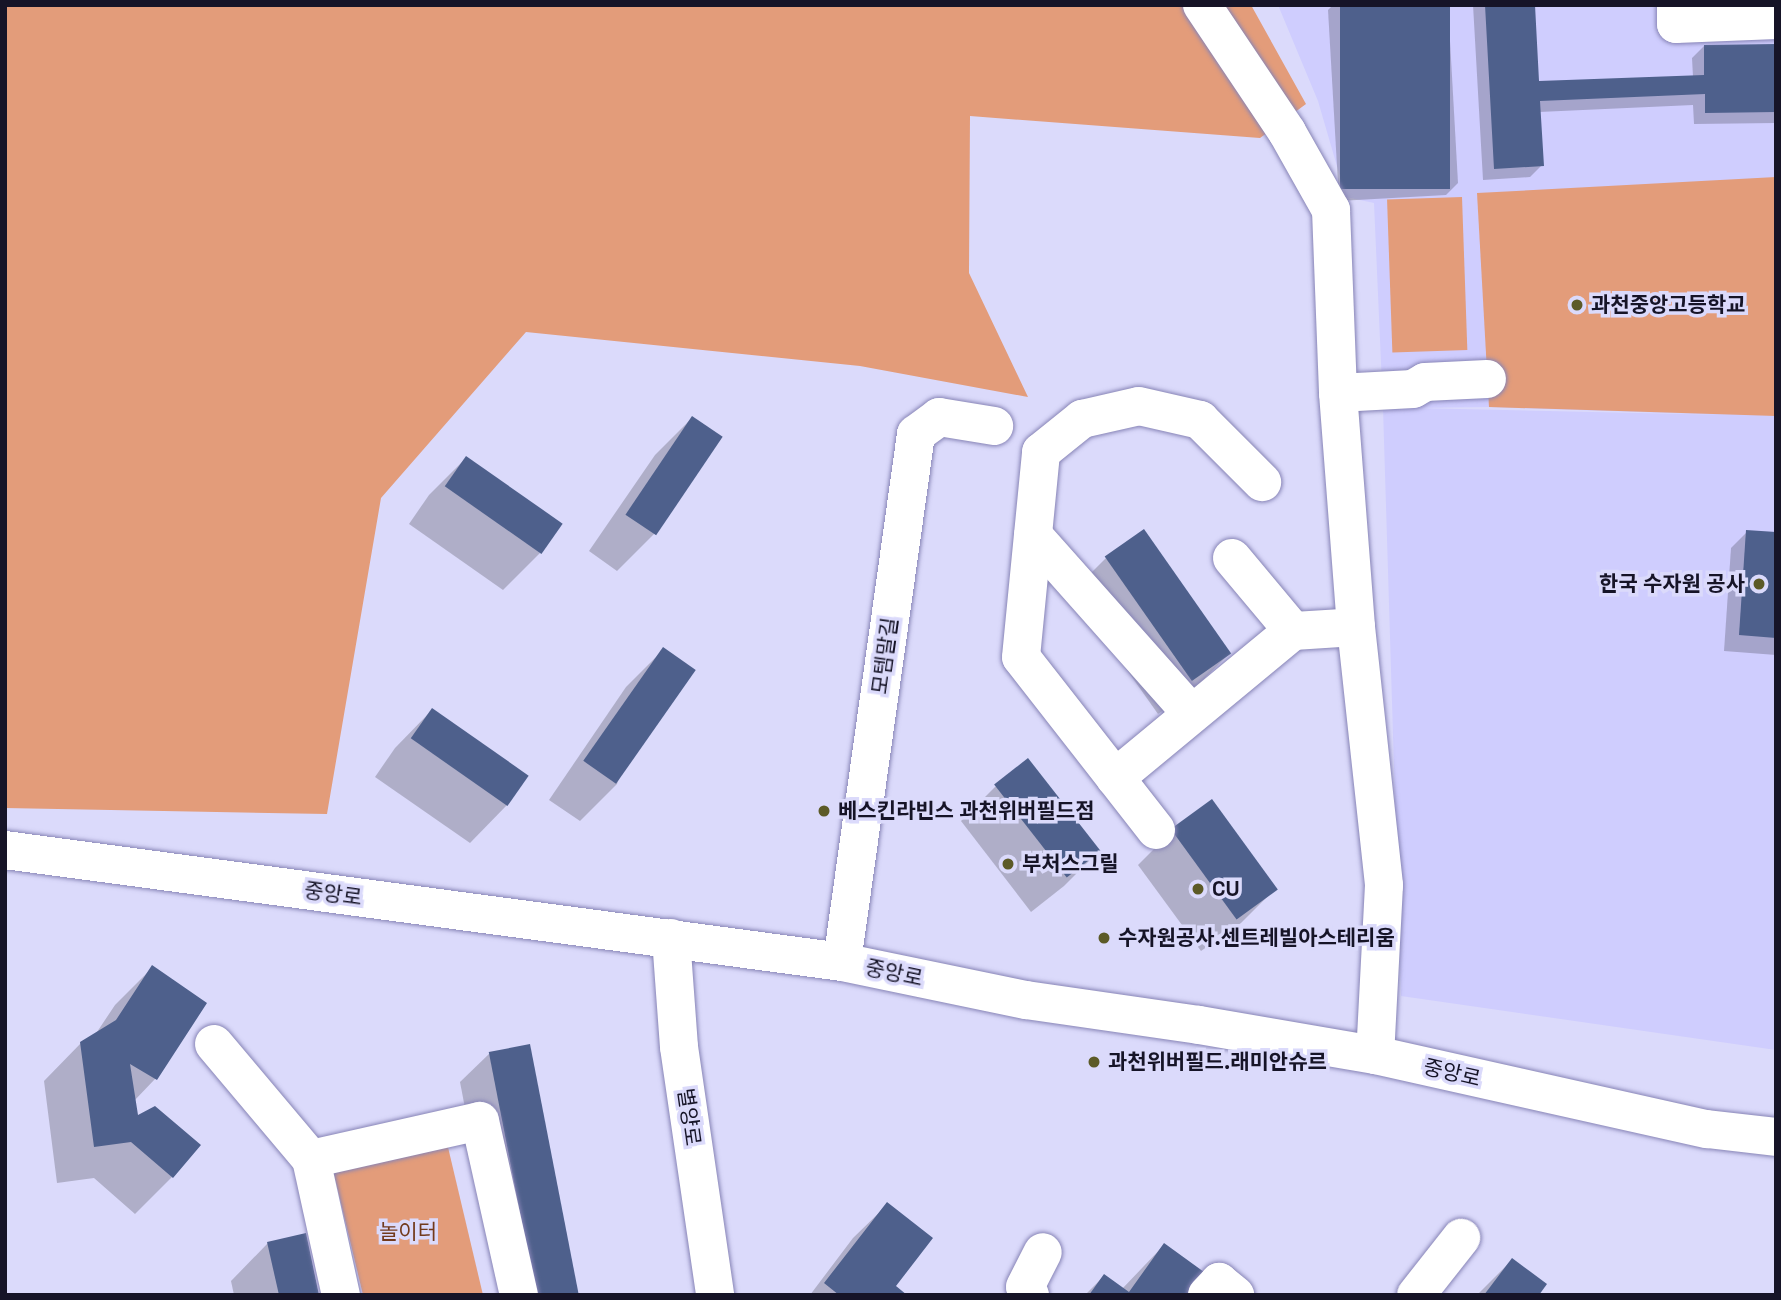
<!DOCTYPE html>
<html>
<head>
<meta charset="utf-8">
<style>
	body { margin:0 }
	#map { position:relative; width:1781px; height:1300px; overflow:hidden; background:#dbdafb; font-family:"Space Grotesk","Noto Sans KR",sans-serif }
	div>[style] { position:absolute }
	.built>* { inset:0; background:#cfcdfe }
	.green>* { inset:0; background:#e39c7a; transform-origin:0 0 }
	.shadow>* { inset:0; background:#0003 }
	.building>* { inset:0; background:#4e608c; transform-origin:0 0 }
	.roads { filter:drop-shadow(0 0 2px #8784b6) drop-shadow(0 0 2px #8784b6) }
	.minor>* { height:38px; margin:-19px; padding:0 19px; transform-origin:19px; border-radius:19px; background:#fff }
	.dots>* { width:19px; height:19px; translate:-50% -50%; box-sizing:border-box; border:4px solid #dbdafb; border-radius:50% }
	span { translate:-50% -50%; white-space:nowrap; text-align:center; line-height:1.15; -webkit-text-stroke:7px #dbdafb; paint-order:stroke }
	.poi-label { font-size:21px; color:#161427; font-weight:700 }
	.left { translate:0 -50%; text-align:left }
	.right { translate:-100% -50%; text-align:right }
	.street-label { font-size:21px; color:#161427 }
	.park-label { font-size:21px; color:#723a1c }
	.frame { position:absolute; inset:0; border:7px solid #161427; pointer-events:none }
</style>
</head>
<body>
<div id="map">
	<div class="built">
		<i style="clip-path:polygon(evenodd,1278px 5px,1776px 5px,1776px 1050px,1401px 996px,1383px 408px,1374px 203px,1346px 197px,1318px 101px,1278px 5px,1489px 407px,1729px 415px,1415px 408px,1489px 407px)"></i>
	</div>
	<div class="green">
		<i style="clip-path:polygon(5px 5px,1251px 5px,1306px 104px,1260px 138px,970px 116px,969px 273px,1028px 397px,860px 366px,526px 332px,381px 498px,327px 814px,5px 808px)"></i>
		<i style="clip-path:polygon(1776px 177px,1776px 416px,1489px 407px,1477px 193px)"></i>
		<i style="left:1462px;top:197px;width:153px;height:75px;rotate:88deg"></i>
		<i style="clip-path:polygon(447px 1143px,483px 1295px,363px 1295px,333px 1170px)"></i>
	</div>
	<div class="shadow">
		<i style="clip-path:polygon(1333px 5px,1448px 5px,1458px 183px,1446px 195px,1339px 201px,1328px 10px)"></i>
		<i style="clip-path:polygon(1473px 5px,1533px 5px,1537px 83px,1693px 77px,1692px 58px,1704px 46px,1776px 45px,1776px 123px,1694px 124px,1693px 105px,1539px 112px,1542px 165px,1530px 177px,1483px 180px)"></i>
		<i style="clip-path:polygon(692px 418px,654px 534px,617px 571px,589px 551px,655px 455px)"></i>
		<i style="clip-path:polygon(466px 458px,540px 553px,503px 590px,409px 524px,429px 495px)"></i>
		<i style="clip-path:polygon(1747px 532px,1776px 534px,1776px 655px,1724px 651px,1731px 548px)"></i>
		<i style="clip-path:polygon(1106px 558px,1229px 654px,1195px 688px,1158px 714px,1072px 592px)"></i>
		<i style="clip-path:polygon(663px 650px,617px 784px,580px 821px,549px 800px,626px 687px)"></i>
		<i style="clip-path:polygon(432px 710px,507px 805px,470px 843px,375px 777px,395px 748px)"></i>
		<i style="clip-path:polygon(1028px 761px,1099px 851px,1064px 886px,1031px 912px,961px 821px,995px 787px)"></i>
		<i style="clip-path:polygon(1173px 830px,1275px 889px,1241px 923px,1201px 951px,1138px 865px)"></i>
		<i style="clip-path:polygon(152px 968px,205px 1003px,155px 1079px,134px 1101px,137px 1118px,172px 1177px,135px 1214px,94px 1178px,57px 1183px,44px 1081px,81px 1043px,95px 1035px,115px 1005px)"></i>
		<i style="clip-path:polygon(490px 1053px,576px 1295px,501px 1295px,460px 1082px)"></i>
		<i style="clip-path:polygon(888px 1204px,893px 1286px,904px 1295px,810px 1295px,853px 1238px)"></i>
		<i style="clip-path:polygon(268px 1243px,317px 1295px,234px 1295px,231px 1281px)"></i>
		<i style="clip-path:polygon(1164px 1245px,1186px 1295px,1085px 1295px,1104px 1276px,1122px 1289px)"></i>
		<i style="clip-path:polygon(1512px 1260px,1537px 1295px,1477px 1295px)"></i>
	</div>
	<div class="building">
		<i style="left:1340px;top:5px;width:110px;height:184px"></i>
		<i style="clip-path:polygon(1485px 5px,1535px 5px,1539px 81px,1704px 75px,1704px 45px,1776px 44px,1776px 112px,1705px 113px,1705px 94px,1540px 101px,1544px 166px,1494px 169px)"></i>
		<i style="left:692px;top:416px;width:37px;height:119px;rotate:34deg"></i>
		<i style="left:466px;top:456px;width:118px;height:37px;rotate:35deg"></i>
		<i style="left:1144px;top:529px;width:152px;height:48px;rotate:55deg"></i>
		<i style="clip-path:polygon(1746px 530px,1776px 532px,1776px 638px,1739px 635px)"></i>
		<i style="left:663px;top:647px;width:40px;height:139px;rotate:35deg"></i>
		<i style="left:432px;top:708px;width:118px;height:37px;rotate:35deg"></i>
		<i style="left:1028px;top:758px;width:118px;height:43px;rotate:52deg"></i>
		<i style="left:1212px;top:799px;width:112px;height:51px;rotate:54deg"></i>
		<i style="clip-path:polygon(152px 965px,207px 1003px,157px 1080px,130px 1064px,138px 1115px,155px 1106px,201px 1145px,173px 1178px,131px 1142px,94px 1147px,80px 1042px,116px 1020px)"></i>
		<i style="left:530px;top:1044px;width:256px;height:42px;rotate:79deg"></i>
		<i style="clip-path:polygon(887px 1202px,933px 1238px,896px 1286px,907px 1295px,839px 1295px,824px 1283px)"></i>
		<i style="clip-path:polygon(306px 1233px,319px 1295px,279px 1295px,267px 1242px)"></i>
		<i style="clip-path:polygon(1164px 1243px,1204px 1272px,1188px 1295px,1089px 1295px,1104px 1274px,1129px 1292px)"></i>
		<i style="clip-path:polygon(1512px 1258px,1547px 1284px,1539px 1295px,1484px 1295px)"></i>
	</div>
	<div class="roads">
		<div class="minor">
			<i style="left:1202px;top:5px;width:153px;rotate:56.2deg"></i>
			<i style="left:1287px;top:132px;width:90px;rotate:60.6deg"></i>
			<i style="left:1331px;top:210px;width:183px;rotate:87.8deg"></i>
			<i style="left:1338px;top:393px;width:235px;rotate:85.6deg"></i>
			<i style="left:1356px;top:627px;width:260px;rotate:83.8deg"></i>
			<i style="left:1384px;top:885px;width:170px;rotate:93deg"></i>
			<i style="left:1676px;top:5px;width:19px;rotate:90deg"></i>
			<i style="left:1676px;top:24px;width:100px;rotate:-2.3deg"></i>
			<i style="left:1338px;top:393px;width:75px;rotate:-3.1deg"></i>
			<i style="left:1413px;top:389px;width:14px;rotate:-30deg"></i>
			<i style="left:1425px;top:382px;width:62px;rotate:-2.8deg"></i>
			<i style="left:1033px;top:535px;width:239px;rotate:48.4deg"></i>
			<i style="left:1232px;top:558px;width:95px;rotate:50.1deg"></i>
			<i style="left:1115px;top:778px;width:231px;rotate:-39.6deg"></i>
			<i style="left:1293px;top:631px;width:63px;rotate:-3.6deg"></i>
			<i style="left:1156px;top:830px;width:219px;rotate:-128deg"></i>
			<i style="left:1021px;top:657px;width:206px;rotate:-84.4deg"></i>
			<i style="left:1041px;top:452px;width:53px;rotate:-38.8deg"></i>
			<i style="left:1082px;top:419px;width:58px;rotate:-12.8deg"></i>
			<i style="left:1139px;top:406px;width:63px;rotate:12.9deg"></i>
			<i style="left:1200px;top:420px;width:88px;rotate:45deg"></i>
			<i style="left:5px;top:850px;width:844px;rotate:7.62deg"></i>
			<i style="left:842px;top:962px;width:188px;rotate:11.7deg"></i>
			<i style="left:1026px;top:1000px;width:175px;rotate:8.2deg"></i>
			<i style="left:1199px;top:1025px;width:179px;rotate:9.7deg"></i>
			<i style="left:1375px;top:1055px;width:340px;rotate:12.6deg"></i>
			<i style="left:1707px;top:1129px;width:69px;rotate:6.6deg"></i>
			<i style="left:671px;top:938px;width:109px;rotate:85.8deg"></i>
			<i style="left:679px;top:1047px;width:251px;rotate:81.7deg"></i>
			<i style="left:842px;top:962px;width:533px;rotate:-82.02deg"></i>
			<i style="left:916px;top:434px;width:29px;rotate:-36deg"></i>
			<i style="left:939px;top:417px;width:56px;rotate:9.3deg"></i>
			<i style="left:214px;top:1044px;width:150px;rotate:49.9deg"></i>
			<i style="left:311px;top:1159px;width:173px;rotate:-12.7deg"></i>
			<i style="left:480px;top:1121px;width:178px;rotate:77.4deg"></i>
			<i style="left:311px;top:1159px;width:139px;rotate:77.6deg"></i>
			<i style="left:1030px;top:1295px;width:9px;rotate:-122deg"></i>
			<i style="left:1025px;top:1287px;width:39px;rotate:-63deg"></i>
			<i style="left:1207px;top:1295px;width:18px;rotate:-47deg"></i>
			<i style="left:1219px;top:1282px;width:21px;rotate:39deg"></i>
			<i style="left:1416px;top:1295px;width:73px;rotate:-51.7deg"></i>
		</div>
	</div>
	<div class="dots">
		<i style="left:1577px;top:305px;background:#5c5a27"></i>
		<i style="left:1759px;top:584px;background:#5c5a27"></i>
		<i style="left:824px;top:811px;background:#5c5a27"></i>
		<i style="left:1008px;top:864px;background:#5c5a27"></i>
		<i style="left:1198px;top:889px;background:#5c5a27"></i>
		<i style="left:1104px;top:938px;background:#5c5a27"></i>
		<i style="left:1094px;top:1062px;background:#5c5a27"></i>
	</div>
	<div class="poi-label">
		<span class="left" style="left:1591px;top:305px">과천중앙고등학교</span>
		<span class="right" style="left:1745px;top:584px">한국 수자원 공사</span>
		<span class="left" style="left:838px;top:811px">베스킨라빈스 과천위버필드점</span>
		<span class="left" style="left:1022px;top:864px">부처스그릴</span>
		<span class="left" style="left:1212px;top:889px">CU</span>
		<span class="left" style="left:1118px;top:938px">수자원공사.센트레빌아스테리움</span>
		<span class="left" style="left:1108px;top:1062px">과천위버필드.래미안슈르</span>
	</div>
	<div class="street-label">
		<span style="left:885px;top:656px;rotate:-82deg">모템말길</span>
		<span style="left:333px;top:894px;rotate:8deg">중앙로</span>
		<span style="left:894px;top:973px;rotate:12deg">중앙로</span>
		<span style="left:1452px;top:1073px;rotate:13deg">중앙로</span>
		<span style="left:689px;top:1117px;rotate:82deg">별양로</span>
	</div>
	<div class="park-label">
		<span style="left:408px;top:1232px">놀이터</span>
	</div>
	<div class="frame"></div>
</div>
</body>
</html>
